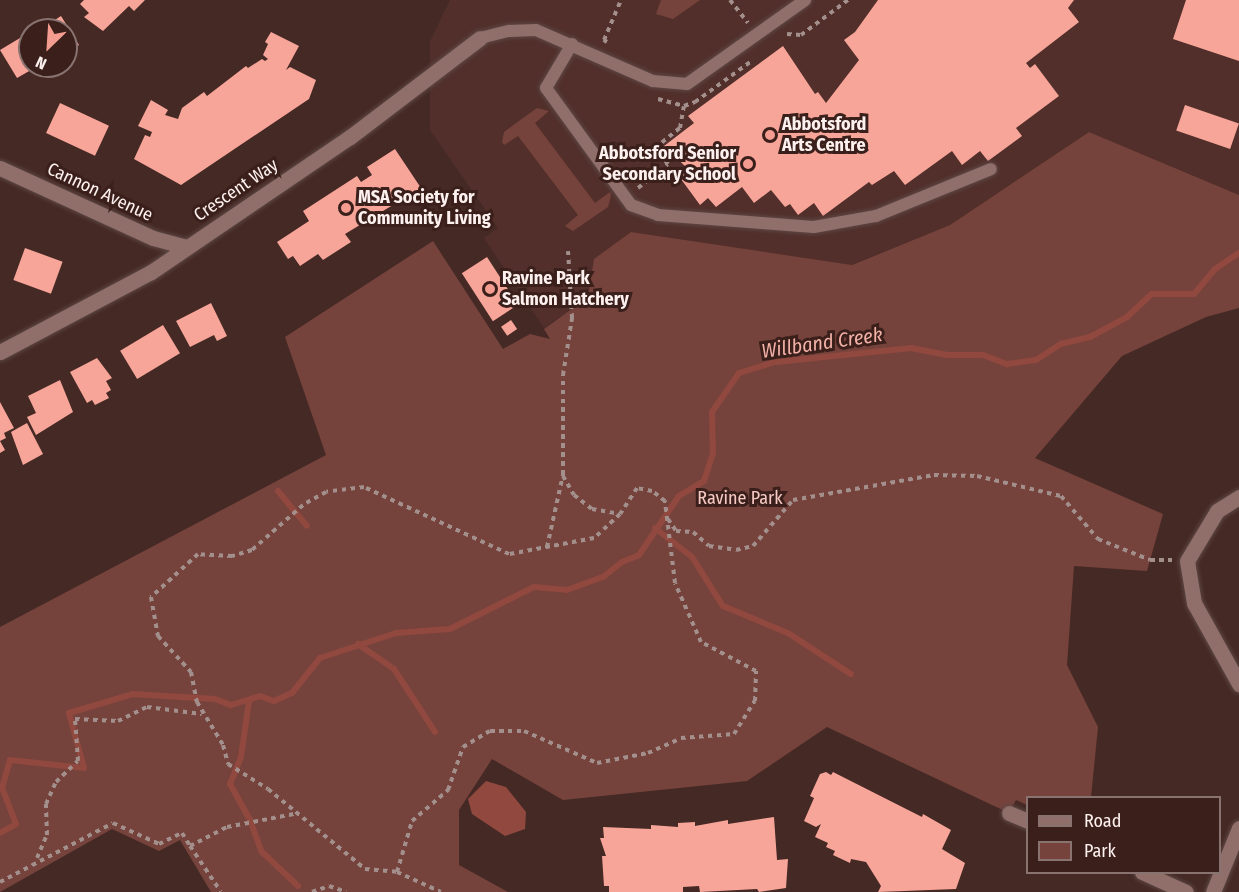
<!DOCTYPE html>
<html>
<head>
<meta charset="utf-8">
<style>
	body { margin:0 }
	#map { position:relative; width:1239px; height:892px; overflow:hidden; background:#452925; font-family:"Fira Sans Condensed",sans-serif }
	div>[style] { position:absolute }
	.built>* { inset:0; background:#522f2a }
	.green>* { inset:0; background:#76433c }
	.water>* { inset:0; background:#91483f }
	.stream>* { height:6px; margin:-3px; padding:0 3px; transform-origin:3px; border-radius:3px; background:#91483f }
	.building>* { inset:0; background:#f8a599; transform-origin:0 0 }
	.path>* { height:4px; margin-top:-2px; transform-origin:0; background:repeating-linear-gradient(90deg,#a38f8c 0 4.5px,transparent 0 9px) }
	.roads { filter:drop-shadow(0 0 2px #5d4744) drop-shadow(0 0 2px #5d4744) }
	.service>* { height:12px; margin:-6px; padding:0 6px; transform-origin:6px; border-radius:6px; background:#906f6a }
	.minor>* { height:15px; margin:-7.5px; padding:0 7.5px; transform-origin:7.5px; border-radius:7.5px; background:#906f6a }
	.dots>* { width:16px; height:16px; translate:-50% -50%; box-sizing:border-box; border:3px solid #3a1f1b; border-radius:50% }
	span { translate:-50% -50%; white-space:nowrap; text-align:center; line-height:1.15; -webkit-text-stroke:6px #3a1f1b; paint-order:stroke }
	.poi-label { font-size:18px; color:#fdf1ef; font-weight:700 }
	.left { translate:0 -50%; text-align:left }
	.right { translate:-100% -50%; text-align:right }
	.street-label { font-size:18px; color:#fdf1ef }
	.park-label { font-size:18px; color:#f7cac3 }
	.water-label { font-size:20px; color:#f3b1a7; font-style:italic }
	.legend { position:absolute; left:1026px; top:796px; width:195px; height:78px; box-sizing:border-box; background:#3a1f1b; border:2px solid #887370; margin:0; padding:8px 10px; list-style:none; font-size:18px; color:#fdf1ef }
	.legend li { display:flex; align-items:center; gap:12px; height:30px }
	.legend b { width:30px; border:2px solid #887370 }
	.north { position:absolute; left:18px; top:18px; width:60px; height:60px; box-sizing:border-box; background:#3a1f1b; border:2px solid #887370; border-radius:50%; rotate:205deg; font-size:16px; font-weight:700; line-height:24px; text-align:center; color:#fdf1ef }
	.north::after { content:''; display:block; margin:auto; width:21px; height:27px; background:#f59c90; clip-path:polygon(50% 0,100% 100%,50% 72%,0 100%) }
</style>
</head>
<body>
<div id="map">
	<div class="built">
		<i style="clip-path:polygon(450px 0,1239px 0,1239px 195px,1089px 132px,950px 225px,851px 265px,631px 232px,595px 259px,588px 297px,544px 328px,484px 238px,498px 228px,430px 130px,430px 41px)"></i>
	</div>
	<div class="green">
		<i style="clip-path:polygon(661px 0,700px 0,673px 19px,656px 14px)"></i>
		<i style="clip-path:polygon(537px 108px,549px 111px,535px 123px,595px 203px,610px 192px,611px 196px,608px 207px,573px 231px,565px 226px,578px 215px,518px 136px,504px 145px,502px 142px,504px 132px)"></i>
		<i style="clip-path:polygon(1089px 132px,1239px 195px,1239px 308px,1206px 317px,1122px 356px,1035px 458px,1163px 514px,1147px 571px,1074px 566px,1067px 665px,1098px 727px,1091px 797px,1028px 798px,1027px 805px,1016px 800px,1009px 813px,827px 727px,747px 781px,563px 800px,492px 759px,459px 810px,459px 865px,508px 892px,211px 892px,180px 840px,159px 851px,112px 829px,0 892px,0 627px,326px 455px,285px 337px,433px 241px,503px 349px,530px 334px,550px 339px,544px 329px,588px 297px,594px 259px,631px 232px,852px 265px,950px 225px)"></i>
	</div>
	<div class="water">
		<i style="clip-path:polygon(486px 781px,506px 787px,526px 812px,525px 829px,505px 836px,472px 814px,468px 799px)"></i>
	</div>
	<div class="stream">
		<i style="left:278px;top:491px;width:45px;rotate:50.4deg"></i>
		<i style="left:655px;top:528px;width:47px;rotate:38.1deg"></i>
		<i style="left:692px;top:557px;width:58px;rotate:57.7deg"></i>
		<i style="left:723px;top:606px;width:70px;rotate:22.6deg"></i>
		<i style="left:788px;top:633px;width:75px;rotate:33.1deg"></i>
		<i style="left:358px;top:644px;width:44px;rotate:34.8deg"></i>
		<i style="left:394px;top:669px;width:75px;rotate:56.9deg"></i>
		<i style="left:249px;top:701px;width:57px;rotate:98.1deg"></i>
		<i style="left:241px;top:757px;width:29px;rotate:112deg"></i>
		<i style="left:230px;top:784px;width:41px;rotate:60.9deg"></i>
		<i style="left:250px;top:820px;width:33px;rotate:70deg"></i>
		<i style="left:261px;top:851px;width:51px;rotate:43.4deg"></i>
		<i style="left:0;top:833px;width:18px;rotate:-29deg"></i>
		<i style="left:16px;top:824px;width:39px;rotate:-111deg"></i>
		<i style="left:2px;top:788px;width:29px;rotate:-74deg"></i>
		<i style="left:10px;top:760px;width:74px;rotate:6.2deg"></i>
		<i style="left:84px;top:768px;width:57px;rotate:-105.3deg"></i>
		<i style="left:69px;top:713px;width:67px;rotate:-16.5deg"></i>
		<i style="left:133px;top:694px;width:82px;rotate:3.5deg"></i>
		<i style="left:215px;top:699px;width:17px;rotate:21deg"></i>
		<i style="left:231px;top:705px;width:30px;rotate:-17deg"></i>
		<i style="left:260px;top:696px;width:15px;rotate:20deg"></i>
		<i style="left:274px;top:701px;width:20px;rotate:-24deg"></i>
		<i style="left:292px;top:693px;width:45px;rotate:-51.3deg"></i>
		<i style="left:320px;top:658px;width:80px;rotate:-18.2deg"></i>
		<i style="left:396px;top:633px;width:54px;rotate:-4.2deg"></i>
		<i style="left:450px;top:629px;width:94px;rotate:-26.6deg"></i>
		<i style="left:534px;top:587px;width:33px;rotate:5deg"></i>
		<i style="left:567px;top:590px;width:38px;rotate:-20deg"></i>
		<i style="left:603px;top:577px;width:24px;rotate:-38deg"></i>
		<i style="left:622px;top:562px;width:18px;rotate:-22deg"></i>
		<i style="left:639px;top:555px;width:71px;rotate:-55.9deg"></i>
		<i style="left:679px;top:496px;width:29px;rotate:-31deg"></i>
		<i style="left:704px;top:481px;width:28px;rotate:-72deg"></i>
		<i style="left:713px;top:454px;width:42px;rotate:-91.4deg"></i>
		<i style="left:712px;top:412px;width:47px;rotate:-55.3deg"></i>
		<i style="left:739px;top:373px;width:39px;rotate:-17deg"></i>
		<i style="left:776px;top:362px;width:136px;rotate:-5.9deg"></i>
		<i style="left:911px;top:348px;width:38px;rotate:11deg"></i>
		<i style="left:948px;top:355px;width:35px"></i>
		<i style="left:983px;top:355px;width:26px;rotate:21deg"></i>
		<i style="left:1007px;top:364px;width:29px;rotate:-8deg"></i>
		<i style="left:1036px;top:360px;width:30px;rotate:-33deg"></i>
		<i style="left:1061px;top:344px;width:30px;rotate:-14deg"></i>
		<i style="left:1090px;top:337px;width:42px;rotate:-28.4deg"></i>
		<i style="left:1127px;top:317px;width:34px;rotate:-43deg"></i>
		<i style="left:1152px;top:294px;width:42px"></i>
		<i style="left:1194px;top:294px;width:33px;rotate:-50deg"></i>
		<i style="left:1215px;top:269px;width:29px;rotate:-34deg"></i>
	</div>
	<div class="building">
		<i style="clip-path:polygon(84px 0,145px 0,134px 11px,129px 6px,103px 31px,84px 17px,89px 13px,80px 4px)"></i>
		<i style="clip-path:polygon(878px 0,1074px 0,1068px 8px,1079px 22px,1026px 63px,1030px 68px,1035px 64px,1059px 96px,1016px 128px,1022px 136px,988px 161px,980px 151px,962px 165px,952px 151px,905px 185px,894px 171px,872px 185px,869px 182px,823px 216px,814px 203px,798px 215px,790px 204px,785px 207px,771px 190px,754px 203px,742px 187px,716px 207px,708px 198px,700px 205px,678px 175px,687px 168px,664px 146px,694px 123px,688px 116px,783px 46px,815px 94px,818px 92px,826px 103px,859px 60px,844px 40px,855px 32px)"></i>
		<i style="clip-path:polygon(1186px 0,1239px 0,1239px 61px,1173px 39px)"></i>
		<i style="clip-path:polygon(61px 16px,79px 45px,66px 53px,66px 30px,39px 30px)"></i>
		<i style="clip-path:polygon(30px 32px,30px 66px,38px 66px,17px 78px,0 50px)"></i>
		<i style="clip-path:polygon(271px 32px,299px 46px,286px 70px,290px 67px,316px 80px,309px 99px,181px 185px,134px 159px,145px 135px,150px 137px,152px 132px,138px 126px,151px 100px,168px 110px,165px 115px,178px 119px,182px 108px,204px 92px,207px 96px,246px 66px,248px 68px,262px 59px,265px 61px,268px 59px,263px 55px,268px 44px,265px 42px)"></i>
		<i style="left:60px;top:103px;width:54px;height:33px;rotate:25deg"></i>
		<i style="left:1185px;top:105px;width:57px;height:27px;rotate:19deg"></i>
		<i style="clip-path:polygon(395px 149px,421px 188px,345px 234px,351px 242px,323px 260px,318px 254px,300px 266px,293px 256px,288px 259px,277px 242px,309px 221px,303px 211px,357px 176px,361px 182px,372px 175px,367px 167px)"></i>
		<i style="left:25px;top:248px;width:40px;height:34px;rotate:20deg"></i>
		<i style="left:487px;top:257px;width:57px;height:30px;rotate:57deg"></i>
		<i style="clip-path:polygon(211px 303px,227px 336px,217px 341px,214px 335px,190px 347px,176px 321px)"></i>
		<i style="left:511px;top:320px;width:11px;height:12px;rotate:56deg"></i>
		<i style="left:163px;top:325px;width:33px;height:50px;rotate:59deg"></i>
		<i style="clip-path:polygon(97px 358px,112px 378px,106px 381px,111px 390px,106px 393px,109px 398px,95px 405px,92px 400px,87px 403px,70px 372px)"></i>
		<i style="clip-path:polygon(60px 380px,73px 412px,36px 435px,27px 417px,36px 413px,28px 396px)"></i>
		<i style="clip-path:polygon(0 402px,14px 428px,4px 433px,6px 438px,0 441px,5px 450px,0 453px)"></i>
		<i style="clip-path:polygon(27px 423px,43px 454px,23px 465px,11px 432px)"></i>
		<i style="clip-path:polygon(826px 772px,831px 775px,833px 772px,922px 817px,923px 814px,951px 830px,942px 849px,965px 863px,956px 889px,878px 892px,881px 886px,866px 862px,851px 859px,850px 863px,833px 855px,835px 851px,826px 847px,828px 843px,815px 837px,821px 824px,816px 827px,804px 821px,814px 798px,810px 796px,820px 774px)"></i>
		<i style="clip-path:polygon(774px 817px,777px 860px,788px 859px,786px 888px,759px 892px,757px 889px,700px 892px,699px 886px,683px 887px,683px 892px,609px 892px,609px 886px,604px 886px,602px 856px,606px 856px,600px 838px,604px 838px,603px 827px,651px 829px,651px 825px,678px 827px,678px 823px,695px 822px,695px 826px,728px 820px,728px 824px)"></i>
	</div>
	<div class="path">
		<i style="left:730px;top:0;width:29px;rotate:52deg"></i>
		<i style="left:787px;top:34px;width:14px;rotate:4deg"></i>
		<i style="left:801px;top:35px;width:59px;rotate:-36.7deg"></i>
		<i style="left:607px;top:42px;width:4px;rotate:-146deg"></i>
		<i style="left:604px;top:40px;width:43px;rotate:-67deg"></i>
		<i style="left:658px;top:99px;width:27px;rotate:15deg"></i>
		<i style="left:684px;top:106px;width:12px;rotate:-20deg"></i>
		<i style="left:695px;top:102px;width:68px;rotate:-36deg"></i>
		<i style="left:638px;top:188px;width:38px;rotate:-39deg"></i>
		<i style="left:668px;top:164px;width:21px;rotate:-129deg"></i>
		<i style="left:655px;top:148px;width:32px;rotate:-39deg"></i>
		<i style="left:680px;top:128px;width:22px;rotate:-80deg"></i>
		<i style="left:563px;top:476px;width:22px;rotate:60deg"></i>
		<i style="left:574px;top:495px;width:23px;rotate:38deg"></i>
		<i style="left:592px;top:509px;width:28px;rotate:10deg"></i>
		<i style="left:668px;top:519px;width:14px;rotate:56deg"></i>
		<i style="left:676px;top:531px;width:17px;rotate:3deg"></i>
		<i style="left:693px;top:532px;width:21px;rotate:41deg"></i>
		<i style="left:709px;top:546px;width:27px;rotate:8deg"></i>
		<i style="left:736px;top:550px;width:17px;rotate:-13deg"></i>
		<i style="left:753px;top:546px;width:61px;rotate:-49deg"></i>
		<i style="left:793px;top:500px;width:143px;rotate:-10.1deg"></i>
		<i style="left:934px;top:475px;width:43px;rotate:1.3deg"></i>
		<i style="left:977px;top:476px;width:86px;rotate:13.4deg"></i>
		<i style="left:1061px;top:496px;width:57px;rotate:49.3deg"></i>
		<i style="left:1098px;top:539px;width:56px;rotate:22deg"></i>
		<i style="left:1150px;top:560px;width:22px"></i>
		<i style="left:547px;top:547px;width:74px;rotate:-77.5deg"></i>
		<i style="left:563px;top:475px;width:100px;rotate:-90deg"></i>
		<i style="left:563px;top:375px;width:58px;rotate:-81deg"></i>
		<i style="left:572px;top:318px;width:67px;rotate:-93.4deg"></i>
		<i style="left:190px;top:846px;width:55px;rotate:56deg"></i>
		<i style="left:37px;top:858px;width:25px;rotate:-67deg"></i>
		<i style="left:47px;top:835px;width:31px;rotate:-92deg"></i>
		<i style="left:46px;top:804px;width:24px;rotate:-66deg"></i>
		<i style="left:56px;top:782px;width:30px;rotate:-44deg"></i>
		<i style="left:78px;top:761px;width:42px;rotate:-94.1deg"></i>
		<i style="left:75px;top:719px;width:43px;rotate:2.7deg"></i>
		<i style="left:118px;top:721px;width:32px;rotate:-26deg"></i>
		<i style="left:147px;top:707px;width:55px;rotate:7.3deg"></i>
		<i style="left:397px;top:872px;width:53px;rotate:-73.6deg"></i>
		<i style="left:412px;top:821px;width:48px;rotate:-40.7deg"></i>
		<i style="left:448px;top:790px;width:46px;rotate:-70.8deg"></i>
		<i style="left:463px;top:747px;width:31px;rotate:-31deg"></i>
		<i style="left:490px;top:731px;width:34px"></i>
		<i style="left:524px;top:731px;width:80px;rotate:23.7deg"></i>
		<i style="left:597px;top:763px;width:52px;rotate:-11.1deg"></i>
		<i style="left:648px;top:753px;width:36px;rotate:-24deg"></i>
		<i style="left:681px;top:738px;width:53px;rotate:-4.3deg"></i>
		<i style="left:734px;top:734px;width:39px;rotate:-58deg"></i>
		<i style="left:755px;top:701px;width:30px;rotate:-88deg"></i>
		<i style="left:756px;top:671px;width:62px;rotate:-152.2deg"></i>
		<i style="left:701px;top:642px;width:64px;rotate:-113.8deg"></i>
		<i style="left:675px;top:583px;width:83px;rotate:-97deg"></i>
		<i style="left:665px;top:501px;width:16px;rotate:-142deg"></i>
		<i style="left:652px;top:491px;width:15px;rotate:-169deg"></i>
		<i style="left:637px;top:488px;width:31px;rotate:123deg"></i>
		<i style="left:620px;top:514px;width:35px;rotate:137deg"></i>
		<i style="left:594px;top:538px;width:86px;rotate:169.3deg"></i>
		<i style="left:509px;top:554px;width:160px;rotate:-155.2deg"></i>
		<i style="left:364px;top:487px;width:38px;rotate:173deg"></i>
		<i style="left:326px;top:492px;width:26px;rotate:151deg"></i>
		<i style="left:303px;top:505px;width:68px;rotate:138.6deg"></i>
		<i style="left:252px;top:550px;width:21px;rotate:163deg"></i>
		<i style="left:232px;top:556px;width:34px;rotate:-177deg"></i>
		<i style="left:198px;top:554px;width:64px;rotate:137.5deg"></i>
		<i style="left:151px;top:597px;width:40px;rotate:80deg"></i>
		<i style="left:158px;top:636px;width:49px;rotate:47.5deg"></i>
		<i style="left:191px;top:672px;width:31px;rotate:79deg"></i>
		<i style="left:197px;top:702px;width:50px;rotate:58.8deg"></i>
		<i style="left:223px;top:745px;width:20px;rotate:75deg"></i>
		<i style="left:228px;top:764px;width:47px;rotate:32deg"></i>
		<i style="left:268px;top:789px;width:126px;rotate:39.5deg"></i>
		<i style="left:365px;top:869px;width:32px;rotate:5deg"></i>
		<i style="left:397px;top:872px;width:48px;rotate:24.4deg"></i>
		<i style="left:0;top:882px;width:127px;rotate:-27.6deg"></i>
		<i style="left:113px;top:823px;width:51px;rotate:24.5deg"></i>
		<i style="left:159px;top:844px;width:25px;rotate:-26deg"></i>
		<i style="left:182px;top:833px;width:15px;rotate:58deg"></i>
		<i style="left:190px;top:846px;width:42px;rotate:-27.2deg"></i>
		<i style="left:227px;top:827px;width:68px;rotate:-11deg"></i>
		<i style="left:312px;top:892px;width:18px;rotate:-19deg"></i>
		<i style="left:329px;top:886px;width:18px;rotate:19deg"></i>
	</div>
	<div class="roads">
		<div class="service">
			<i style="left:480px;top:38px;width:30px;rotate:-14deg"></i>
			<i style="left:509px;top:31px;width:27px;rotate:-2deg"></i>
			<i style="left:536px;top:30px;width:128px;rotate:23.6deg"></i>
			<i style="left:653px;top:81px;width:34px;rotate:5deg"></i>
			<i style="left:687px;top:84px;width:145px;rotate:-35.4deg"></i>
			<i style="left:572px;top:44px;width:51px;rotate:120.6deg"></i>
			<i style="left:546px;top:88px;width:145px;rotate:54deg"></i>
			<i style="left:631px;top:205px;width:29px;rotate:20deg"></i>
			<i style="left:658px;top:215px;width:156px;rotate:4.4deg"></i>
			<i style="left:814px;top:227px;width:63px;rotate:-10.1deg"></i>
			<i style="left:876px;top:216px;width:124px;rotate:-22.2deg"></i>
		</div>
		<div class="minor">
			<i style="left:0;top:168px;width:168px;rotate:24.6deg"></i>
			<i style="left:153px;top:238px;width:34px;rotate:15deg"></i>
			<i style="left:0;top:352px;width:171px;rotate:-27.9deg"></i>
			<i style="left:151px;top:272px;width:240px;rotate:-34.2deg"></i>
			<i style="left:350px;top:137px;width:163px;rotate:-37.3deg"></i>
			<i style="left:1239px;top:497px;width:26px;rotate:148deg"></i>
			<i style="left:1217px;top:511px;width:58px;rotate:121deg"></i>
			<i style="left:1187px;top:561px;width:43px;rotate:80.5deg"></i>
			<i style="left:1194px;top:603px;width:93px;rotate:60.9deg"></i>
			<i style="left:1009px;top:813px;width:21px;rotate:23deg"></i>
			<i style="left:1142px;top:872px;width:48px;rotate:24.4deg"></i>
			<i style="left:1213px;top:892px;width:69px;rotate:-67.9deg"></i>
		</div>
	</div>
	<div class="dots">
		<i style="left:770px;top:135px;background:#f59c90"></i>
		<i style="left:748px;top:164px;background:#f59c90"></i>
		<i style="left:346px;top:208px;background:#f59c90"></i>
		<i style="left:490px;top:289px;background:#f59c90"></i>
	</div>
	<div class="poi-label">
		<span class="left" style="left:782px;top:135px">Abbotsford<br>Arts Centre</span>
		<span class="right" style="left:736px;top:164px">Abbotsford Senior<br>Secondary School</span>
		<span class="left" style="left:358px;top:208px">MSA Society for<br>Community Living</span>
		<span class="left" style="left:502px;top:289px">Ravine Park<br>Salmon Hatchery</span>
	</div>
	<div class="street-label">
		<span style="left:236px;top:190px;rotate:-34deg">Crescent Way</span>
		<span style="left:100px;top:192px;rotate:25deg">Cannon Avenue</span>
	</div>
	<div class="park-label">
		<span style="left:740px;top:498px">Ravine Park</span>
	</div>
	<div class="water-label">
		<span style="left:822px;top:343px;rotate:-8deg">Willband Creek</span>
	</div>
	<ul class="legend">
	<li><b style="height:8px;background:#906f6a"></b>Road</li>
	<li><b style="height:16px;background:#76433c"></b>Park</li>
	</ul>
	<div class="north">N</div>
</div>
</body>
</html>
